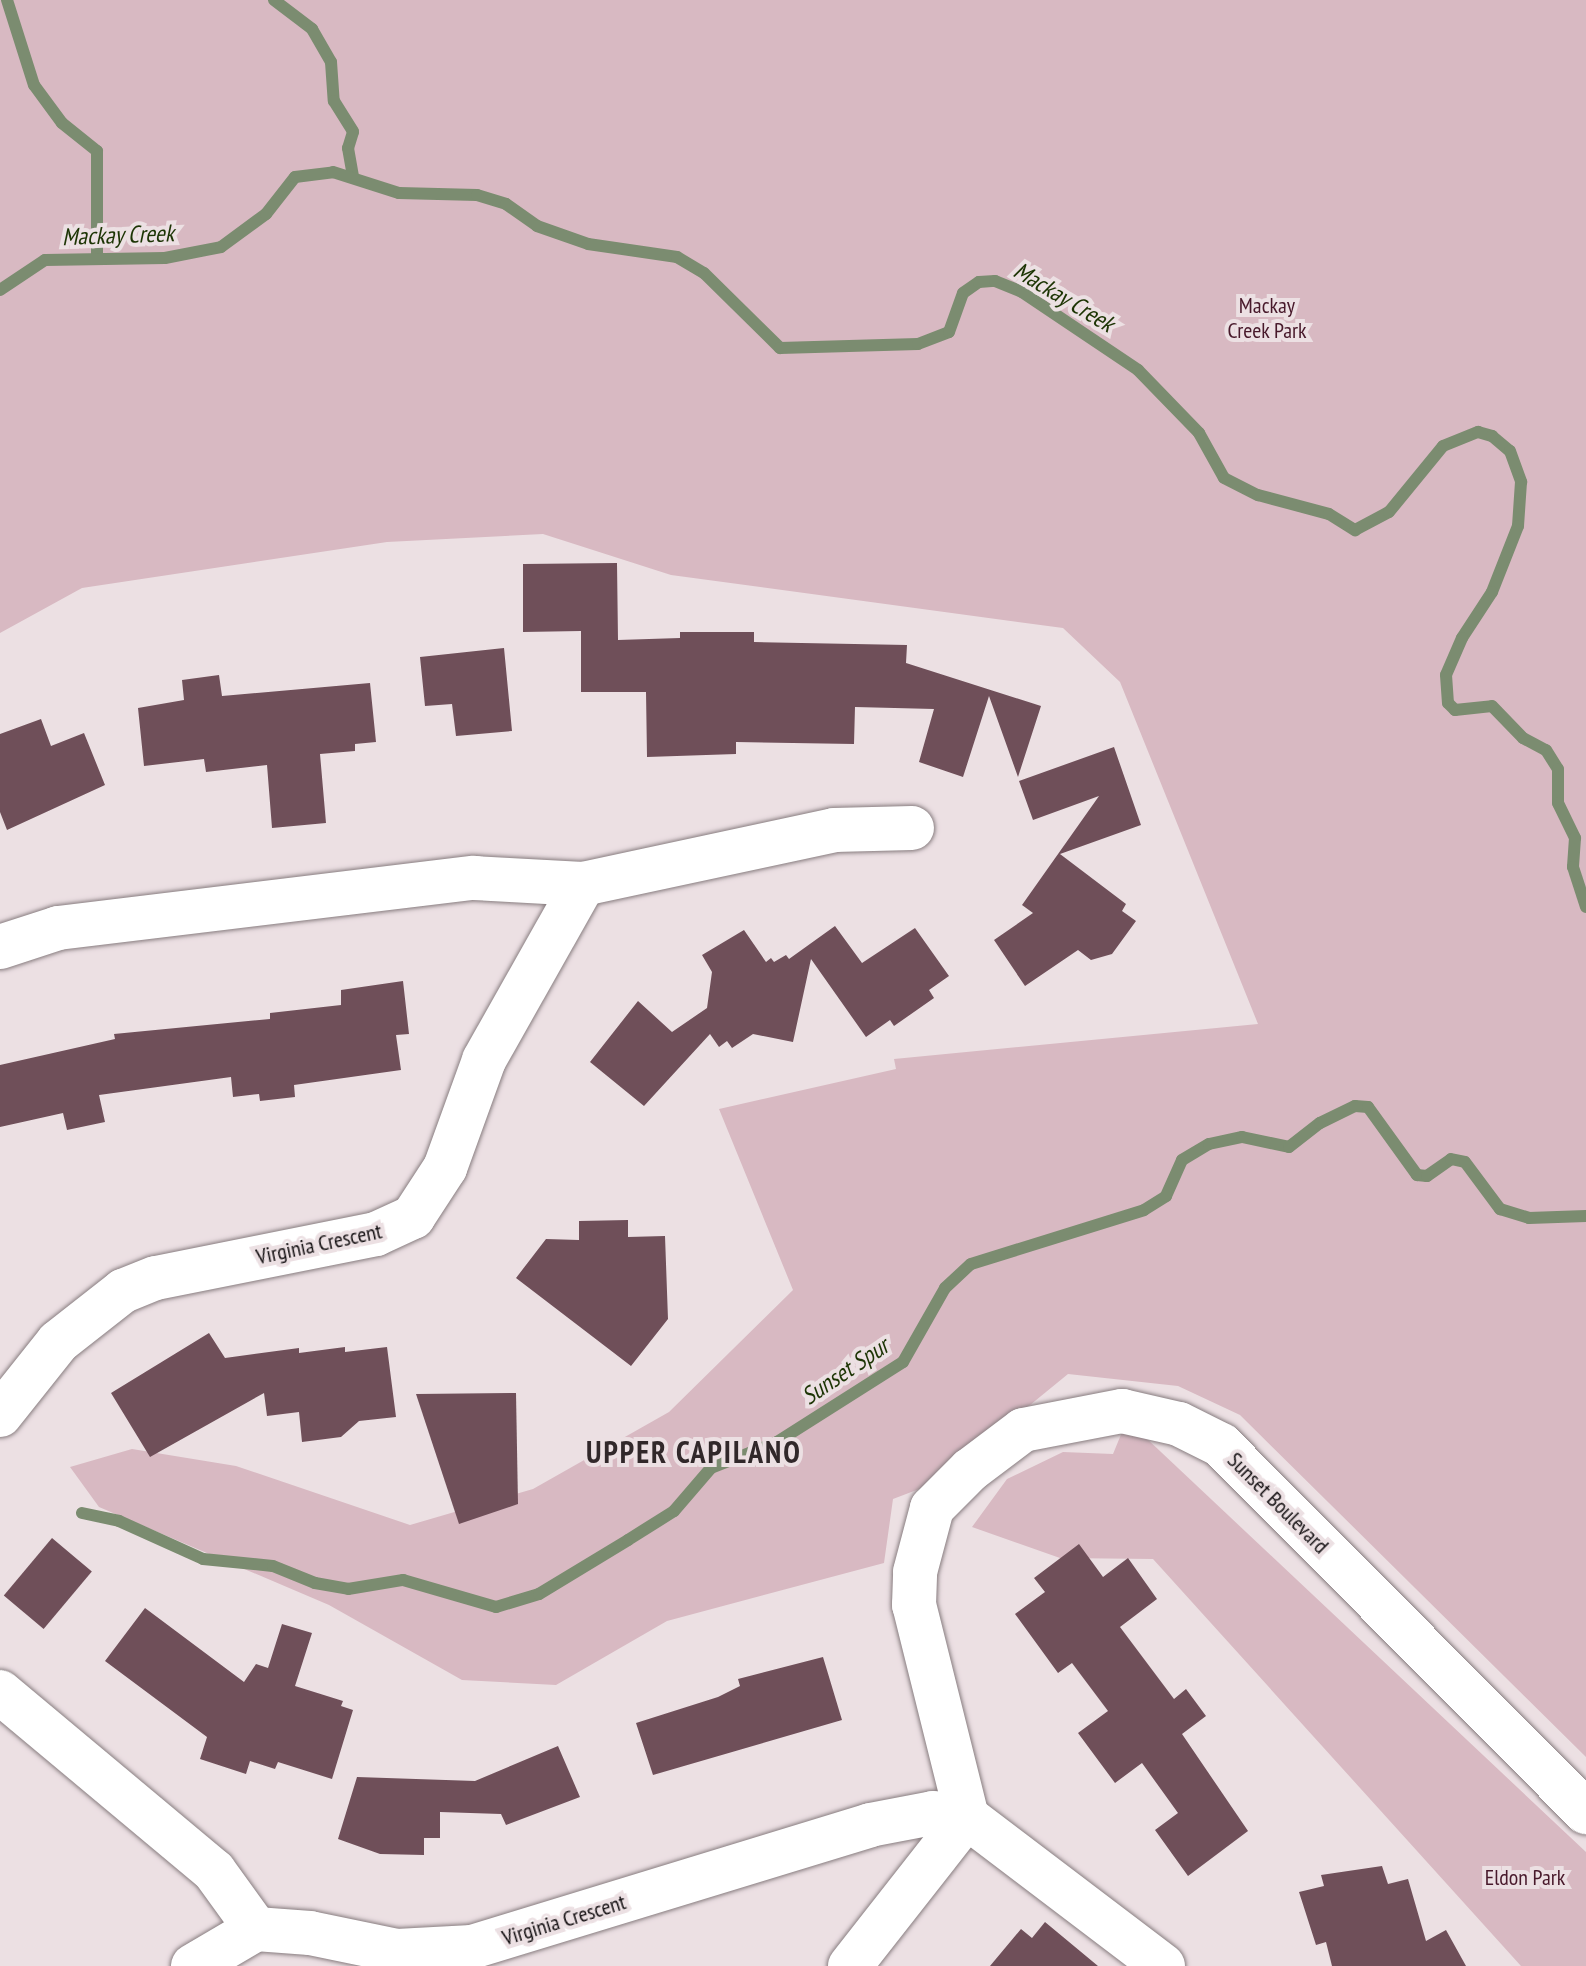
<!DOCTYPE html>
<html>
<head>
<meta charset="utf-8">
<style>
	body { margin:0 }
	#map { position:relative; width:1586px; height:1966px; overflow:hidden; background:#ece0e3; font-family:"PT Sans Narrow",sans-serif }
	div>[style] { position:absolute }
	.green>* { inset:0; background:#d8b9c2 }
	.stream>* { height:12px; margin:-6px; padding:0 6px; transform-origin:6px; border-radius:6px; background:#7b8c70 }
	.building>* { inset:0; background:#6f4f59; transform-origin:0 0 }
	.roads { filter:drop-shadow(0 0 2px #887d80) drop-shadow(0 0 2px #887d80) }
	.minor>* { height:44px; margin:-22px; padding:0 22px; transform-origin:22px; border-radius:22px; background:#fff }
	span { translate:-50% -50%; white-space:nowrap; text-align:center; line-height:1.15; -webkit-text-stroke:8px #ece0e3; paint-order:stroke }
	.park-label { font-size:22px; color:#48192b }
	.street-label { font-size:22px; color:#130f11 }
	.water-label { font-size:24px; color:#1c3404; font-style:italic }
	.district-label { font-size:30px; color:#31282a; font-weight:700; letter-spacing:2px }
</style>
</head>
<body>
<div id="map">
	<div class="green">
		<i style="clip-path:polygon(0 0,1586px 0,1586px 1757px,1240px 1415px,1178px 1386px,1068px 1374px,935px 1483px,893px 1499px,884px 1563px,667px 1621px,556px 1685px,462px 1680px,329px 1605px,99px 1507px,70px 1467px,132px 1449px,236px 1466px,410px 1525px,533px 1489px,669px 1412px,793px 1290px,719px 1109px,896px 1069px,894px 1059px,1258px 1024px,1120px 682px,1063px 628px,671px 575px,543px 534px,387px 542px,82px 588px,0 633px)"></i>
		<i style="clip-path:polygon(1127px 1420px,1586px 1852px,1586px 1966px,1521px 1966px,1153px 1559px,1060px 1558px,972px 1527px,1007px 1479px,1063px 1452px,1113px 1454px)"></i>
	</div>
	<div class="stream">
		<i style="left:7px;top:0;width:89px;rotate:72.4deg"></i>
		<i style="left:34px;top:85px;width:47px;rotate:53.6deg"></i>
		<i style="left:62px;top:123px;width:45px;rotate:38.7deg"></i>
		<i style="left:97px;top:151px;width:105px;rotate:90deg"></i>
		<i style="left:274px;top:0;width:48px;rotate:37.3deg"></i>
		<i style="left:312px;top:29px;width:38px;rotate:60deg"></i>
		<i style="left:331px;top:62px;width:39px;rotate:86deg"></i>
		<i style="left:334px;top:101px;width:36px;rotate:58deg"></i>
		<i style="left:353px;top:132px;width:17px;rotate:107deg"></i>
		<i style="left:348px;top:148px;width:29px;rotate:80deg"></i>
		<i style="left:0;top:290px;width:54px;rotate:-33.7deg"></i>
		<i style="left:45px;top:260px;width:120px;rotate:-1deg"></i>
		<i style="left:165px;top:258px;width:57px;rotate:-11.1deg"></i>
		<i style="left:221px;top:247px;width:56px;rotate:-36.3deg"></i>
		<i style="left:266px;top:214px;width:47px;rotate:-51.9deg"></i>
		<i style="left:295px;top:177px;width:38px;rotate:-7deg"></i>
		<i style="left:333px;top:172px;width:69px;rotate:17.7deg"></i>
		<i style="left:399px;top:193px;width:78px;rotate:1.5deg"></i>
		<i style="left:477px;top:195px;width:30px;rotate:17deg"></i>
		<i style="left:506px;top:204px;width:38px;rotate:35deg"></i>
		<i style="left:537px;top:226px;width:54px;rotate:19.4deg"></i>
		<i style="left:588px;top:244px;width:90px;rotate:8.3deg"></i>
		<i style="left:677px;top:257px;width:31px;rotate:31deg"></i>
		<i style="left:704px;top:273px;width:107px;rotate:44.6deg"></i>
		<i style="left:780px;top:348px;width:138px;rotate:-1.7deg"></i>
		<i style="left:918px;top:344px;width:33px;rotate:-21deg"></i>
		<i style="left:949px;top:332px;width:41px;rotate:-70.3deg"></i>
		<i style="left:963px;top:293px;width:19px;rotate:-35deg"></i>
		<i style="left:979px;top:282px;width:16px;rotate:-4deg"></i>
		<i style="left:995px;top:281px;width:29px;rotate:22deg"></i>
		<i style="left:1022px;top:292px;width:140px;rotate:33.9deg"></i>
		<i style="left:1138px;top:370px;width:88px;rotate:45.9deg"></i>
		<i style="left:1199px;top:433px;width:51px;rotate:60.9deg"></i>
		<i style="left:1224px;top:478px;width:38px;rotate:27deg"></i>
		<i style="left:1258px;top:495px;width:73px;rotate:15deg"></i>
		<i style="left:1329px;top:514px;width:31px;rotate:32deg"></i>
		<i style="left:1355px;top:530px;width:38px;rotate:-28deg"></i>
		<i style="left:1389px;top:512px;width:85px;rotate:-50.7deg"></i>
		<i style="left:1443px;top:446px;width:38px;rotate:-22deg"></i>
		<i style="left:1478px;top:432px;width:15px;rotate:16deg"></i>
		<i style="left:1492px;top:436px;width:23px;rotate:40deg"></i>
		<i style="left:1510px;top:451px;width:33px;rotate:70deg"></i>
		<i style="left:1521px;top:482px;width:44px;rotate:93.9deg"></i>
		<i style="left:1518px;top:526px;width:71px;rotate:111.5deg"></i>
		<i style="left:1492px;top:592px;width:55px;rotate:123.1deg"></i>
		<i style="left:1462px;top:638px;width:40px;rotate:113.4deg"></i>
		<i style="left:1446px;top:675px;width:28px;rotate:86deg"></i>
		<i style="left:1448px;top:703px;width:10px;rotate:45deg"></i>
		<i style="left:1455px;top:710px;width:37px;rotate:-6deg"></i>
		<i style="left:1492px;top:706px;width:45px;rotate:45.9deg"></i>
		<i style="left:1523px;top:738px;width:26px;rotate:28deg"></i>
		<i style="left:1546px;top:750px;width:22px;rotate:58deg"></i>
		<i style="left:1558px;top:769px;width:34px;rotate:90deg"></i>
		<i style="left:1558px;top:803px;width:39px;rotate:64deg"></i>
		<i style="left:1575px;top:838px;width:29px;rotate:94deg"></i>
		<i style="left:1573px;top:867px;width:42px;rotate:72deg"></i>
		<i style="left:82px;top:1513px;width:38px;rotate:12deg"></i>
		<i style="left:119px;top:1521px;width:92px;rotate:24.3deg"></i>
		<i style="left:203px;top:1559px;width:70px;rotate:5.7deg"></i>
		<i style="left:273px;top:1566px;width:45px;rotate:22deg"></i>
		<i style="left:315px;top:1583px;width:34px;rotate:10deg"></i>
		<i style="left:348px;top:1589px;width:56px;rotate:-9.3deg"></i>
		<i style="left:403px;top:1580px;width:97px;rotate:16.2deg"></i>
		<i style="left:496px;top:1607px;width:45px;rotate:-16.8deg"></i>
		<i style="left:539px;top:1594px;width:104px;rotate:-31.2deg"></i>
		<i style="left:628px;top:1540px;width:54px;rotate:-32.2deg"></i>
		<i style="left:674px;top:1511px;width:57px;rotate:-49.3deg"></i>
		<i style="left:711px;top:1468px;width:71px;rotate:-21.5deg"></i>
		<i style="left:777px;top:1442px;width:149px;rotate:-32.4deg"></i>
		<i style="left:903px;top:1362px;width:85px;rotate:-60.4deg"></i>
		<i style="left:945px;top:1288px;width:35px;rotate:-43deg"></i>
		<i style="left:971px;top:1264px;width:181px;rotate:-17.3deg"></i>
		<i style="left:1144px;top:1210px;width:26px;rotate:-32deg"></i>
		<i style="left:1166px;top:1196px;width:39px;rotate:-66deg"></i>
		<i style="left:1182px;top:1160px;width:31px;rotate:-31deg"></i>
		<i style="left:1209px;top:1144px;width:34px;rotate:-12deg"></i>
		<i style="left:1242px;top:1137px;width:48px;rotate:12deg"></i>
		<i style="left:1289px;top:1147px;width:39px;rotate:-38deg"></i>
		<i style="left:1320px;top:1123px;width:39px;rotate:-26deg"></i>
		<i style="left:1355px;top:1106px;width:13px;rotate:4deg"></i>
		<i style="left:1368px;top:1107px;width:84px;rotate:54.2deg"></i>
		<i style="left:1417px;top:1175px;width:10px;rotate:6deg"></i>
		<i style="left:1427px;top:1176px;width:29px;rotate:-35deg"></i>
		<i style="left:1451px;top:1159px;width:14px;rotate:12deg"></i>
		<i style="left:1465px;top:1162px;width:59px;rotate:53.3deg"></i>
		<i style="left:1500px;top:1209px;width:30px;rotate:17deg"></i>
		<i style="left:1529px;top:1218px;width:57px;rotate:-2deg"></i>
	</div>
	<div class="building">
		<i style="clip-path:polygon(617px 563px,618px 640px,680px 638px,680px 632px,754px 632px,754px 642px,907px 645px,906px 663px,1041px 706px,1018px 777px,989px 696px,963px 777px,919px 762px,934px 709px,855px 707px,854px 744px,736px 742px,736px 754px,647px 757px,646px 692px,581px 692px,581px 631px,523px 632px,523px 564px)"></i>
		<i style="clip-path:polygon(504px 648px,512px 731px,456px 736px,452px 704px,425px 706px,420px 657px)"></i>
		<i style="clip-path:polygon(219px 675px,222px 696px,370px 683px,376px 742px,355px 744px,355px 751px,320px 754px,326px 823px,272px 828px,267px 765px,206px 772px,204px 759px,144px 766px,138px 708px,184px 700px,182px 680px)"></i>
		<i style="clip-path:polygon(41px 719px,51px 746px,84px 733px,105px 785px,7px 830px,0 812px,0 734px)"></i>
		<i style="clip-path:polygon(1114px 747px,1141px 825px,1060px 854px,1126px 904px,1122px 911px,1136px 921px,1112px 954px,1091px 960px,1078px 950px,1025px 986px,994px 940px,1033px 913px,1022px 905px,1099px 796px,1033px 820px,1019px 781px)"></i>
		<i style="clip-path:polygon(835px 926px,862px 963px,915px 928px,949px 976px,929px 990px,934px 998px,894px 1026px,890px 1020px,866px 1037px,811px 959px,793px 1042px,753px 1034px,732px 1048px,727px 1041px,719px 1047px,710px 1034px,644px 1106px,590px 1062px,638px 1001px,672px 1032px,707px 1008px,712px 972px,702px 955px,744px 930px,766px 962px,771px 958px,774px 962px,786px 955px,789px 959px)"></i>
		<i style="clip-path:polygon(403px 981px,409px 1034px,396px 1035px,401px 1070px,294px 1085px,295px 1097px,260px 1101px,259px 1094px,233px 1097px,231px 1077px,99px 1095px,105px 1122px,67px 1130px,63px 1113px,0 1127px,0 1065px,115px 1039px,114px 1034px,270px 1019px,270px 1013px,341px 1005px,341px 990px)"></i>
		<i style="clip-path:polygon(628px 1220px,628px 1237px,665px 1236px,668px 1319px,631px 1366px,516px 1278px,546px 1239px,579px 1240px,579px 1221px)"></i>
		<i style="clip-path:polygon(209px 1333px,225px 1358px,299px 1348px,299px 1353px,345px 1347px,345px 1352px,387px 1347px,396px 1417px,359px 1421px,341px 1437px,302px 1442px,299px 1412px,267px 1416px,264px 1393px,150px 1457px,111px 1393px)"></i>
		<i style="clip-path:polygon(516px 1393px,518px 1504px,459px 1524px,416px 1394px)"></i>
		<i style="left:52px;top:1538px;width:52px;height:75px;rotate:40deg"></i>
		<i style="clip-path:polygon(1079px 1544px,1103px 1577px,1128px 1558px,1157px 1599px,1120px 1627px,1174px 1699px,1186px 1689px,1206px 1716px,1182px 1734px,1248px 1831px,1188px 1876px,1155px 1830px,1178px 1813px,1142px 1763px,1115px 1783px,1078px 1733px,1108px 1711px,1072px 1663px,1058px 1673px,1015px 1614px,1045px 1592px,1034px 1578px)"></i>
		<i style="clip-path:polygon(145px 1608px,244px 1682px,256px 1664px,268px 1668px,282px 1624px,312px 1633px,295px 1686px,343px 1701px,341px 1706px,353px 1710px,332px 1779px,278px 1762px,275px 1769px,250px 1761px,246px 1774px,200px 1759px,207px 1737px,105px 1661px)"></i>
		<i style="clip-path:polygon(823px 1657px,842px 1720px,653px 1775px,636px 1723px,718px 1697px,740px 1686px,738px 1679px)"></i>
		<i style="clip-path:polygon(558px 1746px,580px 1797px,506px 1825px,501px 1814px,440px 1812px,440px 1838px,424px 1838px,424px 1855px,380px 1854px,338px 1839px,357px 1777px,475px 1781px)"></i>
		<i style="clip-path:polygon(1382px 1866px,1388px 1884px,1408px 1879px,1426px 1941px,1446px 1930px,1466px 1966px,1332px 1966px,1326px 1942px,1316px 1945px,1299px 1892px,1324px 1886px,1321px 1875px)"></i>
		<i style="clip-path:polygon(1045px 1922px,1098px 1966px,990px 1966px,1021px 1929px,1032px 1938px)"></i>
	</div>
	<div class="roads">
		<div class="minor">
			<i style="left:0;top:947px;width:61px;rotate:-18.1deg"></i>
			<i style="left:58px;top:928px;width:419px;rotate:-6.9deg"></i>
			<i style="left:474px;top:878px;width:109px;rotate:3.2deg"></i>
			<i style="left:583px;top:884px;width:257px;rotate:-12.1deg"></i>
			<i style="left:834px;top:830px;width:78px;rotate:-1.5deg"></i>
			<i style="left:0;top:1415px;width:93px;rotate:-51.5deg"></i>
			<i style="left:58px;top:1342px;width:83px;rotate:-38.1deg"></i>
			<i style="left:123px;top:1291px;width:35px;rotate:-22deg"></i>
			<i style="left:156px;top:1278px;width:224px;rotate:-11.3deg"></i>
			<i style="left:376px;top:1234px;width:41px;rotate:-24.7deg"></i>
			<i style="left:413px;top:1217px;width:59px;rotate:-56.9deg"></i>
			<i style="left:445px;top:1168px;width:115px;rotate:-70.1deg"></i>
			<i style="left:484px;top:1060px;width:202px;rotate:-60.6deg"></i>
			<i style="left:0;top:1692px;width:279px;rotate:39.9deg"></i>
			<i style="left:214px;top:1871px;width:72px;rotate:54.1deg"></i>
			<i style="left:967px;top:1817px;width:219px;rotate:-104deg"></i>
			<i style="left:914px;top:1605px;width:33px;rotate:-88deg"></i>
			<i style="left:915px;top:1572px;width:66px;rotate:-75.1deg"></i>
			<i style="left:932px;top:1508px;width:54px;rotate:-45deg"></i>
			<i style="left:970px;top:1470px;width:66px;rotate:-37deg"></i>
			<i style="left:1023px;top:1430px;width:101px;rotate:-10.9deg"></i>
			<i style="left:1122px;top:1411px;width:58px;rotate:12.8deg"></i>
			<i style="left:1179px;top:1424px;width:47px;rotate:26.6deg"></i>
			<i style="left:1221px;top:1445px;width:518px;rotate:45.16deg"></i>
			<i style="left:256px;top:1929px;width:54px;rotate:4.2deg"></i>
			<i style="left:310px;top:1933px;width:89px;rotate:11.7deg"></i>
			<i style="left:397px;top:1951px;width:75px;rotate:-3.1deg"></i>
			<i style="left:472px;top:1947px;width:416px;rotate:-17deg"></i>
			<i style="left:870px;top:1825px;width:64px;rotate:-10.8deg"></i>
			<i style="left:933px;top:1813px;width:34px;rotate:7deg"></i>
			<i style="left:967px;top:1817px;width:246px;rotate:37.2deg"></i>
			<i style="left:193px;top:1966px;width:73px;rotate:-30.4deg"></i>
			<i style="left:850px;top:1966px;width:189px;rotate:-51.9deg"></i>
		</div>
	</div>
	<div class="park-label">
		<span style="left:1267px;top:318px">Mackay<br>Creek Park</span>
		<span style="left:1525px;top:1878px">Eldon Park</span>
	</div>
	<div class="street-label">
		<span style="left:319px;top:1244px;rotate:-12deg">Virginia Crescent</span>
		<span style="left:1278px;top:1503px;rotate:45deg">Sunset Boulevard</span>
		<span style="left:564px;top:1920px;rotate:-17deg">Virginia Crescent</span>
	</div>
	<div class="water-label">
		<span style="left:118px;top:235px;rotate:-2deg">Mackay Creek</span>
		<span style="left:1064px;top:297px;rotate:31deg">Mackay Creek</span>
		<span style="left:845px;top:1371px;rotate:-34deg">Sunset Spur</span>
	</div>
	<div class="district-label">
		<span style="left:694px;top:1452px">UPPER CAPILANO</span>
	</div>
</div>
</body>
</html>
